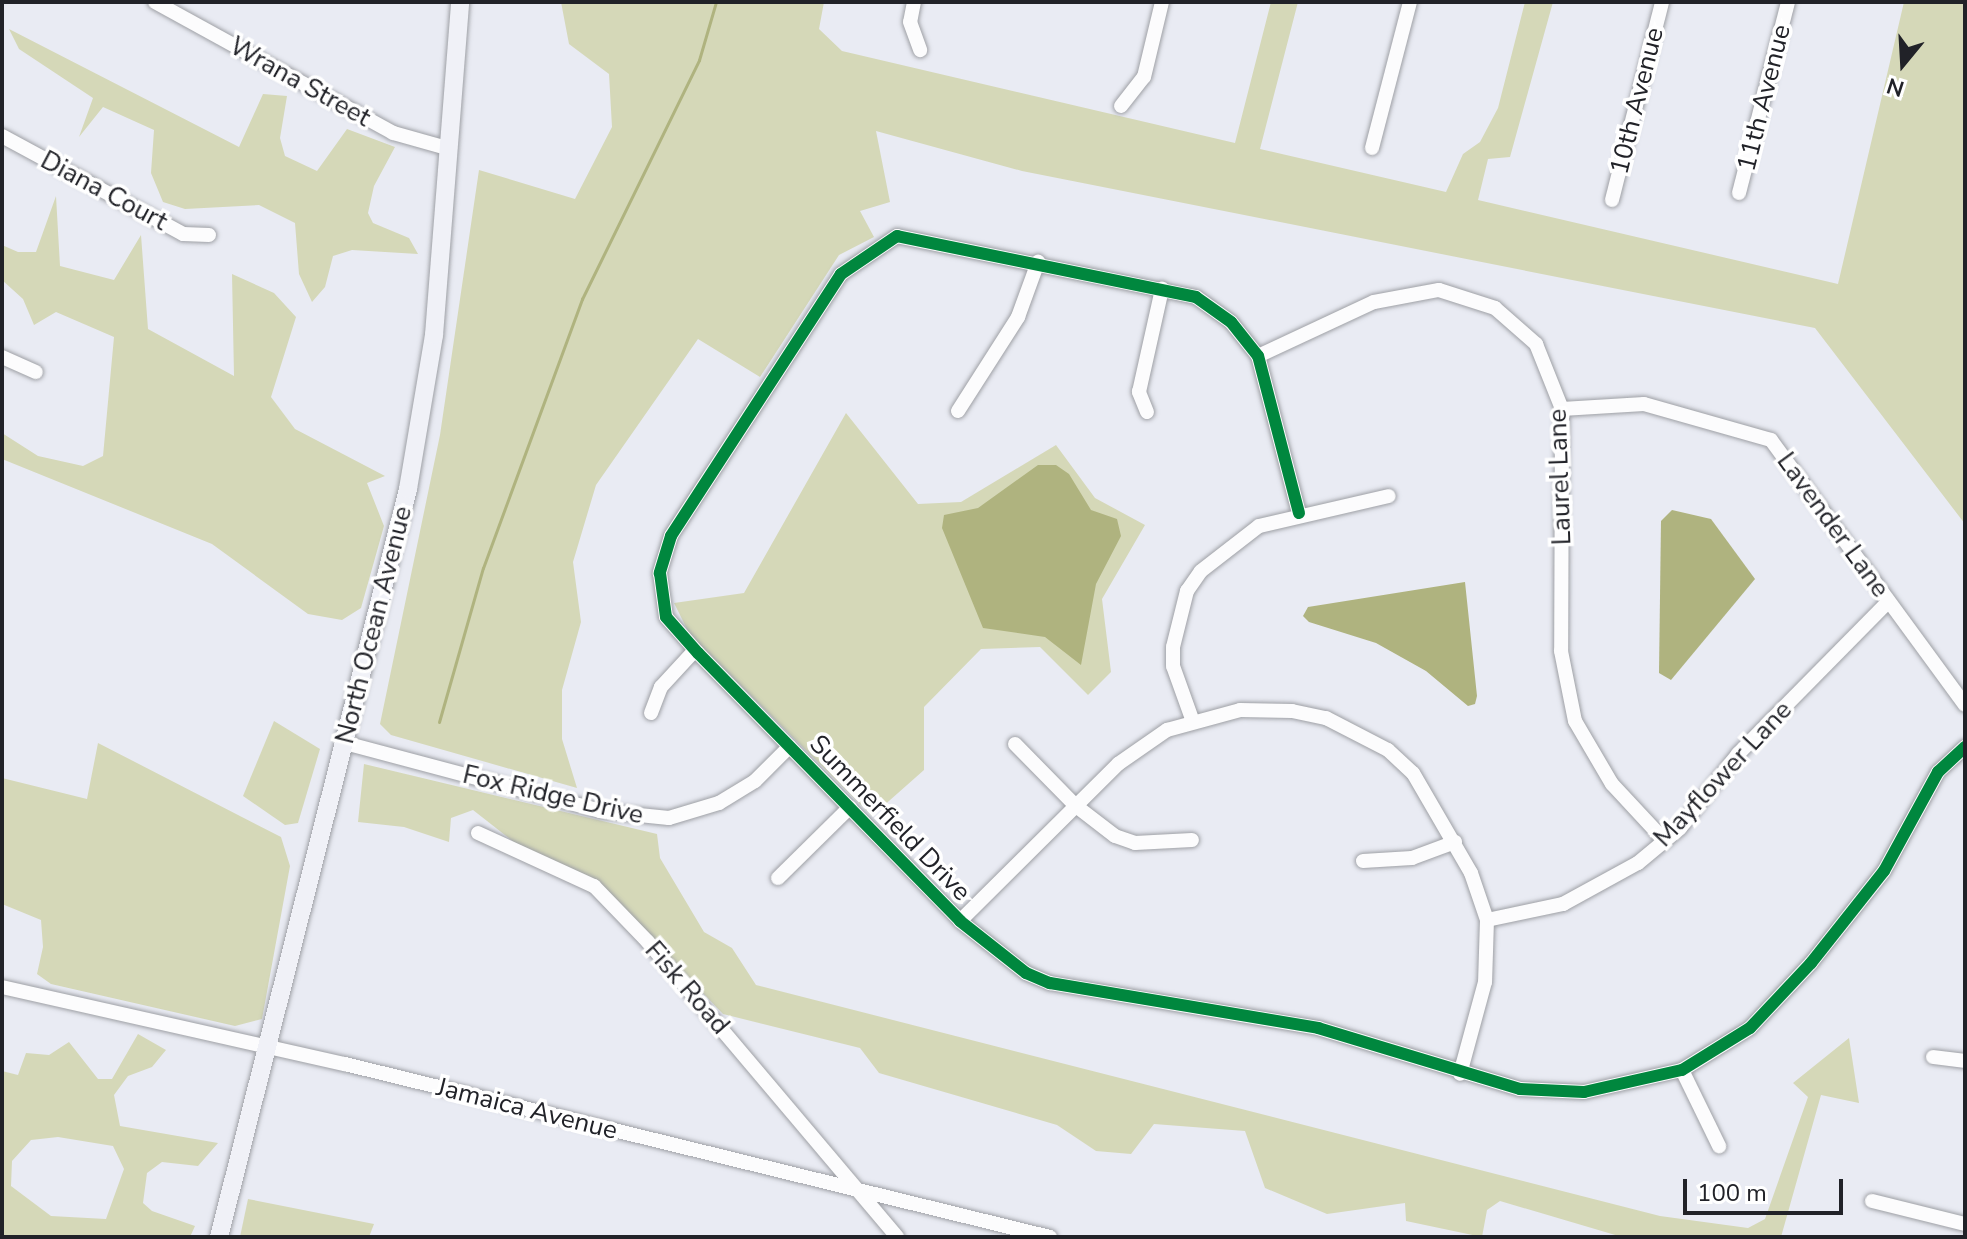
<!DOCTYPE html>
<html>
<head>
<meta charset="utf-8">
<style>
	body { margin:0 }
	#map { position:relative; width:1967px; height:1239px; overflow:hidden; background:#e9ebf3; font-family:"Nunito Sans",sans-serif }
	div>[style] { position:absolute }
	.green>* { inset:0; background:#d5d8b8 }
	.water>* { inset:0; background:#afb37f }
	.stream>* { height:3px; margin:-1.5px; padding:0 1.5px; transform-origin:1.5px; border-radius:1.5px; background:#afb37f }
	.roads { filter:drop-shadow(0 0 2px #9ea0a5) drop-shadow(0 0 2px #9ea0a5) }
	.minor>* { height:14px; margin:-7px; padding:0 7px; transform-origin:7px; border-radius:7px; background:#fcfcfd }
	.major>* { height:18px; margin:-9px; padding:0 9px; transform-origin:9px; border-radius:9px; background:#f0f1f7 }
	.cycleway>* { height:12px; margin:-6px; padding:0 6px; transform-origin:6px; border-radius:6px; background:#00873e }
	span { translate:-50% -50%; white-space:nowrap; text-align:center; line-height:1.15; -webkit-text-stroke:7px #fff; paint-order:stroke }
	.street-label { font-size:26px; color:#212228 }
	.frame { position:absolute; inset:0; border:4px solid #212228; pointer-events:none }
	.north { position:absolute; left:1863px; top:24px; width:80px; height:80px; -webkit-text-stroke:6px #fff; paint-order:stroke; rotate:198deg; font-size:22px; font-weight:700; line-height:32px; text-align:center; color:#212228 }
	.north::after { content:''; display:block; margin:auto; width:28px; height:36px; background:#212228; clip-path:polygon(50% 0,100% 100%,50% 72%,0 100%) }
	.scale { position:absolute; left:1683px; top:1179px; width:160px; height:36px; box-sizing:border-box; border:4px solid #212228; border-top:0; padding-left:10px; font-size:24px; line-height:28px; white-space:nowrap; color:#212228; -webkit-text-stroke:6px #fff; paint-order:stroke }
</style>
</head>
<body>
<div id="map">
	<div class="green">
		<i style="clip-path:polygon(561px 2px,824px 2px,819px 29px,842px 51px,1235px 143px,1271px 2px,1298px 2px,1260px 149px,1446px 192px,1463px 154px,1480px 142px,1498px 108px,1525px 2px,1553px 2px,1510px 157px,1488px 159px,1478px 200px,1838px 284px,1904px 2px,1965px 2px,1965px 524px,1815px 328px,1022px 171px,876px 131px,890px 202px,860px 211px,874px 237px,839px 255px,760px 377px,698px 339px,596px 485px,573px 562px,581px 622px,562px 690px,562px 739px,577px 788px,391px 735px,380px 724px,440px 435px,479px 170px,575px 199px,612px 127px,609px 74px,569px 44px)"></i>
		<i style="clip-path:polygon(9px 29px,239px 147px,263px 94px,287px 96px,280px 138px,285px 156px,317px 171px,347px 129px,395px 147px,374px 186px,368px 213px,373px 223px,409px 238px,418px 254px,352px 250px,333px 256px,325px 287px,312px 302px,299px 274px,295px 223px,259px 205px,185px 209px,163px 202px,151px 173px,154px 130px,103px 107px,79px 137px,93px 98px,19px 49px)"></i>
		<i style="clip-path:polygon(56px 196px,60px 266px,114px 280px,141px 235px,148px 329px,234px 376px,232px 274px,274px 293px,296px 317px,271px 397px,295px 429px,385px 476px,367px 483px,384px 526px,361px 608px,342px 620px,308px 614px,212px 544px,2px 459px,2px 433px,38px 456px,83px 466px,103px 456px,114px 337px,56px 312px,34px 325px,23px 299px,2px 280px,2px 245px,18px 252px,36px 252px)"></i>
		<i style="clip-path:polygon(846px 413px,918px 504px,961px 502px,1056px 445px,1095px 498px,1145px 525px,1102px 599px,1111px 672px,1088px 695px,1040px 647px,981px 649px,924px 707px,924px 770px,872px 816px,690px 635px,674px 603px,744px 593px)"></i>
		<i style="clip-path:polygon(274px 721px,320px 749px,298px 823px,285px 825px,243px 796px)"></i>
		<i style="clip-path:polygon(98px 743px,281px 837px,290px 866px,262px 1019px,235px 1026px,51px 984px,37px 974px,43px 947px,41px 920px,2px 904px,2px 778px,87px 799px)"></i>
		<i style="clip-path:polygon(364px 764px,657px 834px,660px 858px,704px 932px,732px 948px,756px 985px,1660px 1216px,1748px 1228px,1765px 1219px,1808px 1097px,1793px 1083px,1849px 1038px,1859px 1103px,1821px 1095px,1781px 1237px,1622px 1237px,1500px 1201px,1487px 1210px,1482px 1237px,1406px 1221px,1405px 1203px,1327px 1214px,1265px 1188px,1245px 1131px,1154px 1124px,1131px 1154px,1096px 1151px,1057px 1125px,879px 1073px,860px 1048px,723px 1014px,597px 883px,524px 850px,473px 810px,451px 818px,449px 842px,404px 827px,358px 822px)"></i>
		<i style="clip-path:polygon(evenodd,138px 1034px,166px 1050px,152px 1067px,128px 1076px,114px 1095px,120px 1126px,218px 1143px,198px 1166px,162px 1162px,147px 1173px,143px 1203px,152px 1211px,195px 1226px,190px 1237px,2px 1237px,2px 1071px,18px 1075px,26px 1053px,49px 1055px,69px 1042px,98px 1079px,112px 1079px,138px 1034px,58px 1137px,113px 1146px,124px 1169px,106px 1219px,51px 1216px,11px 1186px,12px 1161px,31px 1140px,58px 1137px)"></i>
		<i style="clip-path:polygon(248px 1199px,374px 1224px,369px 1237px,240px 1237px)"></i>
	</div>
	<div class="water">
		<i style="clip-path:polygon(1038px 465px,1056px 465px,1069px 474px,1091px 510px,1117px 519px,1121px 536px,1096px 584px,1081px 665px,1045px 637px,983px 628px,942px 528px,944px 515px,978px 508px)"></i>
		<i style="clip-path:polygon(1672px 510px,1711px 519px,1755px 579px,1671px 680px,1659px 673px,1661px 521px)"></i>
		<i style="clip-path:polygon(1465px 582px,1477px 696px,1475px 704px,1468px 706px,1426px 671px,1376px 643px,1309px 622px,1303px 616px,1308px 607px)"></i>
	</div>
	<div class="stream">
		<i style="left:439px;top:722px;width:160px;rotate:-74.1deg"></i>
		<i style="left:483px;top:568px;width:287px;rotate:-69.8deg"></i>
		<i style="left:582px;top:299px;width:266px;rotate:-63.9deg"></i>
		<i style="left:699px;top:60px;width:60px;rotate:-73.7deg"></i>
	</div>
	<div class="roads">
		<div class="minor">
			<i style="left:155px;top:2px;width:272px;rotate:28.8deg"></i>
			<i style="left:393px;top:133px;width:59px;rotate:15.7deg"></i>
			<i style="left:914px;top:2px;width:20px;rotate:101deg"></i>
			<i style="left:910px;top:22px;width:30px;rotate:70deg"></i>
			<i style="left:1121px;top:106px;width:37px;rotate:-52deg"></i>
			<i style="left:1144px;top:77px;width:77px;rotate:-76.5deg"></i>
			<i style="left:2px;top:136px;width:206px;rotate:28.4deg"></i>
			<i style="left:183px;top:234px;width:26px;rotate:2deg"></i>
			<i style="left:1372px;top:148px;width:151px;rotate:-75.4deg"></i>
			<i style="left:1739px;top:193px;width:197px;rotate:-75.6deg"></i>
			<i style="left:1612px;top:200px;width:204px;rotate:-75.8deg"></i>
			<i style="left:1258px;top:356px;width:128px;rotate:-25deg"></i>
			<i style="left:1374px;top:302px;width:66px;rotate:-10.5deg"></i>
			<i style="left:1439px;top:290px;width:59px;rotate:17.8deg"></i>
			<i style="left:1495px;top:308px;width:55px;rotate:41.3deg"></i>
			<i style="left:1536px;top:344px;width:70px;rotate:68.2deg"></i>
			<i style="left:1562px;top:409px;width:242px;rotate:90.2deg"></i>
			<i style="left:1561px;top:651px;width:71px;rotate:78.7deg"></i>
			<i style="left:1575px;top:721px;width:73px;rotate:59.6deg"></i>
			<i style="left:1612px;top:784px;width:78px;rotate:47.1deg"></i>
			<i style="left:2px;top:357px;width:37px;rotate:24deg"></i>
			<i style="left:1562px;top:409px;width:82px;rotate:-3.5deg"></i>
			<i style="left:1644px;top:404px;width:132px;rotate:15.8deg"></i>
			<i style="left:1771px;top:440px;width:328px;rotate:53.8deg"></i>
			<i style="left:958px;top:411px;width:112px;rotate:-57.4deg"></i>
			<i style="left:1018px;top:317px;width:59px;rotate:-70deg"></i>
			<i style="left:1147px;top:412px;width:22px;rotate:-112deg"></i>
			<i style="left:1139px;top:392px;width:106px;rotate:-77.4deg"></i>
			<i style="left:1299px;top:513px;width:162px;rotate:-104.6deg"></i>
			<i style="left:1258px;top:356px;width:43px;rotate:-128.5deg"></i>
			<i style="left:1231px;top:322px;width:43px;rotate:-144.5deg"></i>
			<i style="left:1196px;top:297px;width:305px;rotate:-168.5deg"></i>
			<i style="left:897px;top:236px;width:68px;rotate:145.8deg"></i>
			<i style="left:841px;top:274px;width:312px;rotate:123deg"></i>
			<i style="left:671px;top:536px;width:39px;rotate:107deg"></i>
			<i style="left:660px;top:573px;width:44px;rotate:82.2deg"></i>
			<i style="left:666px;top:617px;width:48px;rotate:48.4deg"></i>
			<i style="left:698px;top:653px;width:375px;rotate:45.6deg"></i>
			<i style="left:960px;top:921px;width:84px;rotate:38.2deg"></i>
			<i style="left:1026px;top:973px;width:26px;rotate:23deg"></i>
			<i style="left:1050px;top:983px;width:272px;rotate:9.5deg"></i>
			<i style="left:1318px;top:1028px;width:211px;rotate:16.8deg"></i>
			<i style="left:1520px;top:1089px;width:64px;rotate:2.7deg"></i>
			<i style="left:1584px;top:1092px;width:100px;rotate:-12.7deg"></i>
			<i style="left:1682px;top:1070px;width:80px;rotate:-31.7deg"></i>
			<i style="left:1750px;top:1028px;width:89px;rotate:-46.8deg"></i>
			<i style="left:1811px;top:963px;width:117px;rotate:-51.6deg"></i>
			<i style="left:1884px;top:871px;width:113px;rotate:-61.4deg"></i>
			<i style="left:1938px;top:772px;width:37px;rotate:-43deg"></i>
			<i style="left:651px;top:713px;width:28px;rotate:-69deg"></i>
			<i style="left:661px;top:687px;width:50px;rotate:-47.4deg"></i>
			<i style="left:1192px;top:719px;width:56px;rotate:-109.7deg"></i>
			<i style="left:1173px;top:666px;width:19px;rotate:-90deg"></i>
			<i style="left:1173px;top:647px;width:58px;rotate:-76deg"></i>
			<i style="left:1187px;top:591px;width:24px;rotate:-55deg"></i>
			<i style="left:1201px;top:571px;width:73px;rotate:-37.8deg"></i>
			<i style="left:1259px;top:526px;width:133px;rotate:-13deg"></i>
			<i style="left:345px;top:743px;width:264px;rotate:14.9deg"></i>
			<i style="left:600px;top:811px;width:69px;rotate:5.8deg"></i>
			<i style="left:669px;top:818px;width:52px;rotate:-16.7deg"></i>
			<i style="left:719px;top:803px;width:42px;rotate:-31.4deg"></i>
			<i style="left:755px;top:781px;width:49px;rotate:-45deg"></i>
			<i style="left:1015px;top:744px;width:87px;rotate:45.5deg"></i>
			<i style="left:1076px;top:806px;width:49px;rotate:37.6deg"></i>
			<i style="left:1115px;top:836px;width:21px;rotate:19deg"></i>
			<i style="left:1135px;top:843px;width:57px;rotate:-3deg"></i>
			<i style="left:478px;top:833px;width:128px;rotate:24.6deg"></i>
			<i style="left:594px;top:886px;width:78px;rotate:46deg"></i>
			<i style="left:648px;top:942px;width:386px;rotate:49.8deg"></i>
			<i style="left:1363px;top:861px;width:49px;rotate:-3.5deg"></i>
			<i style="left:1412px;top:858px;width:46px;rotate:-20.4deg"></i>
			<i style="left:778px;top:878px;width:101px;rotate:-44.6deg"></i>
			<i style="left:1487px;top:920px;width:78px;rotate:-11.9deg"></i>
			<i style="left:1563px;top:904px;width:85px;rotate:-28.7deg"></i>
			<i style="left:1638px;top:863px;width:55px;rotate:-39.8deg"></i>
			<i style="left:1680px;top:828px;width:94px;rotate:-51.9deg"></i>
			<i style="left:1738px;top:754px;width:214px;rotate:-45.4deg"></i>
			<i style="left:960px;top:921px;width:223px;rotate:-44.8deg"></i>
			<i style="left:1118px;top:764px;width:60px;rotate:-34.8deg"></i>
			<i style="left:1167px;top:730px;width:76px;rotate:-15.3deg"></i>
			<i style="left:1240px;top:710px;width:52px;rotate:1.1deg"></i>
			<i style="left:1292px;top:711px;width:35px;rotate:12deg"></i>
			<i style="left:1326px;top:718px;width:70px;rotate:27.3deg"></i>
			<i style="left:1388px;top:750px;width:34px;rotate:43deg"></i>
			<i style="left:1413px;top:773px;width:116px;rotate:59.9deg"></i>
			<i style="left:1471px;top:873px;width:50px;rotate:71.2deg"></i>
			<i style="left:1487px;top:920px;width:62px;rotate:91.8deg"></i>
			<i style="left:1485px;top:982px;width:95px;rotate:105.2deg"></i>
			<i style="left:2px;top:987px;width:352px;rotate:12.7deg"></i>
			<i style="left:345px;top:1064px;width:726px;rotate:13.79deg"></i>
			<i style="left:1933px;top:1057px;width:32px;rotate:7deg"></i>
			<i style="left:1682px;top:1070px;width:85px;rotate:64deg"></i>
			<i style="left:1872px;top:1201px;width:96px;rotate:13.9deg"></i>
		</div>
		<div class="major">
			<i style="left:219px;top:1237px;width:772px;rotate:-75.82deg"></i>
			<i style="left:408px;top:489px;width:156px;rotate:-80.4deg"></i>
			<i style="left:434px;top:335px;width:334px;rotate:-85.5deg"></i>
		</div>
	</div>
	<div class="cycleway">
		<i style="left:1299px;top:513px;width:162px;rotate:-104.6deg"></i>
		<i style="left:1258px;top:356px;width:43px;rotate:-128.5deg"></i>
		<i style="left:1231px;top:322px;width:43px;rotate:-144.5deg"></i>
		<i style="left:1196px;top:297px;width:305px;rotate:-168.5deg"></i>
		<i style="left:897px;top:236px;width:68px;rotate:145.8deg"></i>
		<i style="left:841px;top:274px;width:312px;rotate:123deg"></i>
		<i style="left:671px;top:536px;width:39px;rotate:107deg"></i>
		<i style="left:660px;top:573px;width:44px;rotate:82.2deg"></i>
		<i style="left:666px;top:617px;width:48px;rotate:48.4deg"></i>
		<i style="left:698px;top:653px;width:375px;rotate:45.6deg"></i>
		<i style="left:960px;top:921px;width:84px;rotate:38.2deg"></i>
		<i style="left:1026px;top:973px;width:26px;rotate:23deg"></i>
		<i style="left:1050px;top:983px;width:272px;rotate:9.5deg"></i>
		<i style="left:1318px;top:1028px;width:211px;rotate:16.8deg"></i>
		<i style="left:1520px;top:1089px;width:64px;rotate:2.7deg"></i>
		<i style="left:1584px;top:1092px;width:100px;rotate:-12.7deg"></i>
		<i style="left:1682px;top:1070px;width:80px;rotate:-31.7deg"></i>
		<i style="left:1750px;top:1028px;width:89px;rotate:-46.8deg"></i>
		<i style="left:1811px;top:963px;width:117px;rotate:-51.6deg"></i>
		<i style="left:1884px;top:871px;width:113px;rotate:-61.4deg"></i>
		<i style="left:1938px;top:772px;width:37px;rotate:-43deg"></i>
	</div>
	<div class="street-label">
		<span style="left:300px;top:82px;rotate:29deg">Wrana Street</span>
		<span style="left:1764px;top:98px;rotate:-76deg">11th Avenue</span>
		<span style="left:1637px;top:101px;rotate:-76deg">10th Avenue</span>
		<span style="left:104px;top:191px;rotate:28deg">Diana Court</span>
		<span style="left:1560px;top:477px;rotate:-92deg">Laurel Lane</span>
		<span style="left:1833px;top:525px;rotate:54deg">Lavender Lane</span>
		<span style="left:374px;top:625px;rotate:-76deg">North Ocean Avenue</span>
		<span style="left:1723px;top:774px;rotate:-47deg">Mayflower Lane</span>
		<span style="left:553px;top:795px;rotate:13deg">Fox Ridge Drive</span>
		<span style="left:890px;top:818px;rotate:46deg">Summerfield Drive</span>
		<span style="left:687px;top:988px;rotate:49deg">Fisk Road</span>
		<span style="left:527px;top:1109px;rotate:14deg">Jamaica Avenue</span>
	</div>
	<div class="frame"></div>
	<div class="north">N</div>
	<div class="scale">100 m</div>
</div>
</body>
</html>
